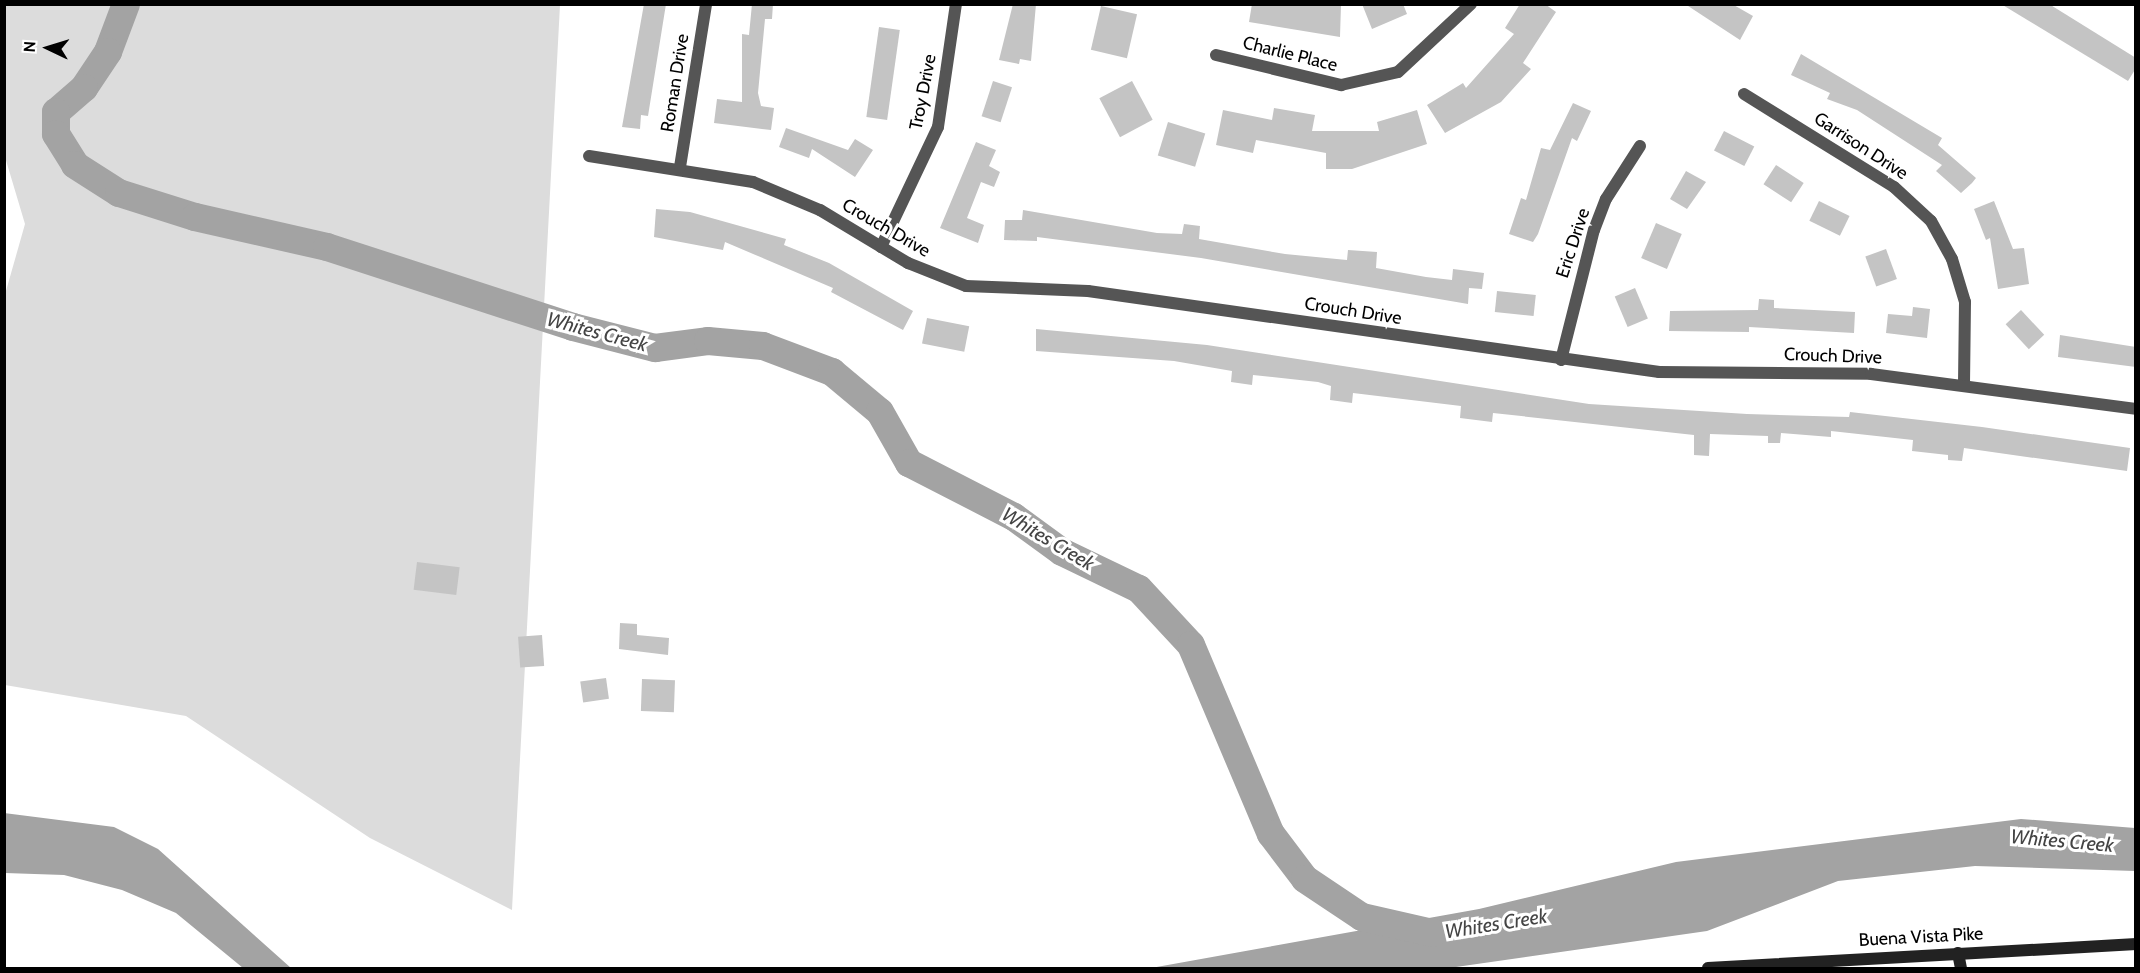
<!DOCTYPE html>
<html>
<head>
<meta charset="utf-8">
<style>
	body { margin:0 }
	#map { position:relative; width:2140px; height:973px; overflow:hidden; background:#fff; font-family:Cabin,sans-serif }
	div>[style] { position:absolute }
	.green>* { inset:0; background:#dcdcdc }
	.water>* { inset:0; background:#a3a3a3 }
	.river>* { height:28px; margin:-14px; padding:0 14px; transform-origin:14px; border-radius:14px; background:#a3a3a3 }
	.building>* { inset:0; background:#c4c4c4; transform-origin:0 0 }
	.street>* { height:12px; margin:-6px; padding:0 6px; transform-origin:6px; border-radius:6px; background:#555 }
	.secondary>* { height:12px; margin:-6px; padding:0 6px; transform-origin:6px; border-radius:6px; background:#222 }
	span { translate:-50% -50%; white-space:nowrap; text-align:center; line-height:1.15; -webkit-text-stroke:6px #fff; paint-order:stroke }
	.street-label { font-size:18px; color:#000 }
	.water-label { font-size:20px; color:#444; font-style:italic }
	.frame { position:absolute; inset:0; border:6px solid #000; pointer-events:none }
	.north { position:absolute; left:18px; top:18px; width:60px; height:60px; -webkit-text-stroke:4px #fff; paint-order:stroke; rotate:274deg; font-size:16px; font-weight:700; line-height:24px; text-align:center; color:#000 }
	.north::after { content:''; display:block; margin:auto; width:21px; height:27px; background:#000; clip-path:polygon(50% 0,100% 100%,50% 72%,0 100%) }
</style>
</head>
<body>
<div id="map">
	<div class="green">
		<i style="clip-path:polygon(4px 5px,560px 5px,512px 910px,370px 838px,186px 716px,5px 685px,6px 291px,25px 224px,5px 157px)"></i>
	</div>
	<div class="water">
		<i style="clip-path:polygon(4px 813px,114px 827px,158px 849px,291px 968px,243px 968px,176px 913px,122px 890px,64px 875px,5px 873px)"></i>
		<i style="clip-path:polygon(2021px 819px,2135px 828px,2135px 871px,1975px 866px,1838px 881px,1707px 931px,1449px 968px,1151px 968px,1479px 909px,1676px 862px)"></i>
	</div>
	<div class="river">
		<i style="left:126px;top:4px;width:51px;rotate:110.6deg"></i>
		<i style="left:108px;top:52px;width:43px;rotate:123.7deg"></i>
		<i style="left:84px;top:88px;width:37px;rotate:139deg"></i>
		<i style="left:56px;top:112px;width:22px;rotate:90deg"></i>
		<i style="left:56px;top:134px;width:36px;rotate:58deg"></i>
		<i style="left:75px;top:165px;width:52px;rotate:32.5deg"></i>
		<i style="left:119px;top:193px;width:80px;rotate:17.5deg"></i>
		<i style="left:195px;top:217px;width:135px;rotate:12.8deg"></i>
		<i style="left:327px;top:247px;width:259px;rotate:18deg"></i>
		<i style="left:573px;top:327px;width:85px;rotate:14.4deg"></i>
		<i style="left:655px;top:348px;width:53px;rotate:-7.5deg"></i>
		<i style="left:708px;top:341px;width:55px;rotate:5.2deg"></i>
		<i style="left:763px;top:346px;width:74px;rotate:20.6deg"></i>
		<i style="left:832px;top:372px;width:62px;rotate:39.8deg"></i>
		<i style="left:880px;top:412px;width:59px;rotate:60.4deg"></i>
		<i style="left:909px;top:463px;width:118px;rotate:27.2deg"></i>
		<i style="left:1014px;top:517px;width:59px;rotate:36.1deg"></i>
		<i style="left:1062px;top:552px;width:85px;rotate:25.7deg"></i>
		<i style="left:1139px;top:589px;width:76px;rotate:47.1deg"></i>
		<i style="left:1191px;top:645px;width:205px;rotate:67.1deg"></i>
		<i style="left:1271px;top:834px;width:56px;rotate:52.9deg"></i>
		<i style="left:1305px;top:879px;width:69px;rotate:33.7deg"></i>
		<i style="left:1362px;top:917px;width:73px;rotate:12.7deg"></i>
	</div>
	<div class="building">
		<i style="clip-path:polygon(644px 4px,666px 4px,648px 116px,641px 115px,640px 129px,622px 127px)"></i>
		<i style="clip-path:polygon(752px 4px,773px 4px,772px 19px,765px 19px,758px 93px,761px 106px,774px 108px,771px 130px,714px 123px,717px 99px,742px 102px,742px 34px,749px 35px)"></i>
		<i style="clip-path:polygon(1013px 4px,1036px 4px,1031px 61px,1020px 59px,1019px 64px,999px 60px)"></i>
		<i style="clip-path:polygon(1252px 4px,1341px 4px,1340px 37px,1249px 22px)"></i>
		<i style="clip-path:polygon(1362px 4px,1403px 4px,1407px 14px,1372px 29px)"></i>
		<i style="clip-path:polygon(1520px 4px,1545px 4px,1556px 12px,1523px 63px,1531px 69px,1501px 102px,1445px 133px,1427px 105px,1463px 83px,1466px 88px,1514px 34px,1505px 28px)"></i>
		<i style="clip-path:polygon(1685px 4px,1732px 4px,1753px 16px,1740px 40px)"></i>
		<i style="clip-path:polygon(2001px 4px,2049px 4px,2136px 58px,2136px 68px,2128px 81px)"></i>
		<i style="left:1101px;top:6px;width:37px;height:45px;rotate:13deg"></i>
		<i style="left:879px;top:27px;width:21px;height:91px;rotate:8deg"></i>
		<i style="clip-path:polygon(1801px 54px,1942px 138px,1938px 145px,1976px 178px,1972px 183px,1961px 193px,1936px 171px,1942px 165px,1857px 110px,1827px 99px,1830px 93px,1791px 75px)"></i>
		<i style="left:993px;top:81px;width:20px;height:37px;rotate:18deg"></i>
		<i style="left:1132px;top:81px;width:44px;height:37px;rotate:62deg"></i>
		<i style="clip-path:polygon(1573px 103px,1591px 111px,1577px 141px,1572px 138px,1538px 234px,1533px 242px,1509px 234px,1521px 198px,1526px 200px,1541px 148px,1550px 150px)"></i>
		<i style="clip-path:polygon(1274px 108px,1315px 115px,1312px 131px,1379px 131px,1377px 122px,1417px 110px,1427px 144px,1352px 169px,1326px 169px,1326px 153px,1256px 140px,1253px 153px,1216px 145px,1223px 110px,1272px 120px)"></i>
		<i style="left:1168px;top:122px;width:39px;height:35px;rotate:17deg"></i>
		<i style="clip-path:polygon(786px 128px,848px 150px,855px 139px,873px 150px,855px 177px,812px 149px,809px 158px,779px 147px)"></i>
		<i style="left:1724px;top:131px;width:34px;height:22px;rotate:27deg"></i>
		<i style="clip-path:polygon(976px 142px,996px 150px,989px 166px,1000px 172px,994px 187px,981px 182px,967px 218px,984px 225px,978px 243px,940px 228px)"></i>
		<i style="left:1776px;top:165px;width:33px;height:23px;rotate:33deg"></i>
		<i style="clip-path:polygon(1686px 171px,1706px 182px,1687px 209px,1670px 199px)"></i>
		<i style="left:1819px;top:201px;width:34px;height:22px;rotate:26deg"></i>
		<i style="clip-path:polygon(1994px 201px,2013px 249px,2024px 248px,2029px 284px,1998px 289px,1990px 238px,1986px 240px,1974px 209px)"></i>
		<i style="clip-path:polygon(656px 209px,690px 212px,786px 239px,784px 245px,829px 263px,913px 311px,903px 330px,831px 292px,833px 288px,725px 242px,723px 250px,654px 237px)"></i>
		<i style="clip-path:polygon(1023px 210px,1157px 233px,1182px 234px,1184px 224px,1200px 226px,1199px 239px,1285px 254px,1347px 260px,1348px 250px,1377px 252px,1376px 268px,1426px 277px,1452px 280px,1453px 269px,1484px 273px,1482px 289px,1469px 288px,1468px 304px,1201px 258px,1037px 237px,1037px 241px,1004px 240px,1005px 220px,1022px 220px)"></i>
		<i style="left:1656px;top:223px;width:28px;height:38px;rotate:23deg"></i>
		<i style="left:1886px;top:249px;width:32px;height:22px;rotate:70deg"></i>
		<i style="left:1635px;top:288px;width:33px;height:22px;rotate:67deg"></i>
		<i style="left:1497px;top:291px;width:39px;height:21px;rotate:6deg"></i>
		<i style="clip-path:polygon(1759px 299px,1774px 300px,1774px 308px,1855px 312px,1854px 333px,1749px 327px,1749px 332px,1669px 331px,1670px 311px,1758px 310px)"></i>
		<i style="clip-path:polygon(1913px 307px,1930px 309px,1927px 338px,1886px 333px,1888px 314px,1912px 316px)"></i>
		<i style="left:2021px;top:310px;width:34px;height:21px;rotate:47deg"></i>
		<i style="left:927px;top:318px;width:43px;height:26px;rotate:11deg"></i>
		<i style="clip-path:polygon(1036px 329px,1207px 345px,1589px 404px,1747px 414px,1849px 417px,1850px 412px,1982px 427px,2130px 448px,2127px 471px,1964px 448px,1962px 461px,1948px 460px,1948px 455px,1912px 451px,1913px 440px,1831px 431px,1831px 437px,1781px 433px,1780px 443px,1768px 443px,1768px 436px,1710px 434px,1709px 456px,1694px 455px,1694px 435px,1493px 413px,1492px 422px,1460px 418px,1461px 406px,1353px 393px,1352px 403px,1330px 400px,1331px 386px,1318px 382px,1253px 375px,1252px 385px,1231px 382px,1232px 371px,1174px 361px,1036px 351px)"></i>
		<i style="clip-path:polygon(2060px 335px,2136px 347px,2136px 367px,2058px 357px)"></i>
		<i style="left:417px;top:562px;width:43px;height:28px;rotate:7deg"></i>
		<i style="clip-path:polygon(620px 623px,637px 624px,637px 635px,669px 638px,668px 655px,619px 649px)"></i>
		<i style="left:542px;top:635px;width:31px;height:24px;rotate:86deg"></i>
		<i style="left:606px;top:678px;width:21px;height:26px;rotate:82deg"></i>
		<i style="left:642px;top:679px;width:33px;height:32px;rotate:2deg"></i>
	</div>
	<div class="street">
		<i style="left:1216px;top:55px;width:129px;rotate:13.5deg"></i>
		<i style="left:1341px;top:85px;width:58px;rotate:-12.8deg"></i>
		<i style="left:1398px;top:72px;width:100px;rotate:-43deg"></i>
		<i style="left:1744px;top:94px;width:176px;rotate:31.8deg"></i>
		<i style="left:1894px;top:187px;width:50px;rotate:42.6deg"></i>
		<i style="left:1931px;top:221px;width:43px;rotate:61.1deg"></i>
		<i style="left:1952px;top:259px;width:45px;rotate:73.2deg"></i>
		<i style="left:1965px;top:302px;width:82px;rotate:90.7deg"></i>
		<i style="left:589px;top:156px;width:166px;rotate:9deg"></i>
		<i style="left:753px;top:182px;width:73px;rotate:22.7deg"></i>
		<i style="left:820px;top:210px;width:103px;rotate:31.1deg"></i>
		<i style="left:908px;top:263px;width:62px;rotate:21.6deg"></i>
		<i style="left:966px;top:286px;width:122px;rotate:2.3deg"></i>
		<i style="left:1088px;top:291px;width:577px;rotate:8.07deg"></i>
		<i style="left:1659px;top:372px;width:212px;rotate:0.5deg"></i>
		<i style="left:1871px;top:374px;width:267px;rotate:7.5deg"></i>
		<i style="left:680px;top:167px;width:165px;rotate:-80.9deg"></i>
		<i style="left:881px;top:247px;width:133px;rotate:-64.6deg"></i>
		<i style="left:938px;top:127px;width:124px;rotate:-81.7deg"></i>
		<i style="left:1561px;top:360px;width:134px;rotate:-75.8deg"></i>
		<i style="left:1594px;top:230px;width:33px;rotate:-69deg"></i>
		<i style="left:1606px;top:199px;width:63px;rotate:-57.3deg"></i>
	</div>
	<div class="secondary">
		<i style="left:1958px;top:953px;width:15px;rotate:79deg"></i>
		<i style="left:1708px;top:968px;width:429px;rotate:-3.2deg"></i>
	</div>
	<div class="street-label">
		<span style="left:1290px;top:54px;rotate:14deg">Charlie Place</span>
		<span style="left:675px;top:83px;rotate:-81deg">Roman Drive</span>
		<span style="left:923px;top:92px;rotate:-79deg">Troy Drive</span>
		<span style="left:1861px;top:146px;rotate:33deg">Garrison Drive</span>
		<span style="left:886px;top:228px;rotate:30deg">Crouch Drive</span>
		<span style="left:1573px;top:243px;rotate:-72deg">Eric Drive</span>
		<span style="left:1353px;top:311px;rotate:9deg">Crouch Drive</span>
		<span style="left:1833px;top:356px;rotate:2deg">Crouch Drive</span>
		<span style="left:1921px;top:937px;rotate:-3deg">Buena Vista Pike</span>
	</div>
	<div class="water-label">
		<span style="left:597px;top:332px;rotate:15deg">Whites Creek</span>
		<span style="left:1048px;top:539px;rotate:31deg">Whites Creek</span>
		<span style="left:2062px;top:841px;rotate:5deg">Whites Creek</span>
		<span style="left:1496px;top:924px;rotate:-9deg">Whites Creek</span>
	</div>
	<div class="frame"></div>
	<div class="north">N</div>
</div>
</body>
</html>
